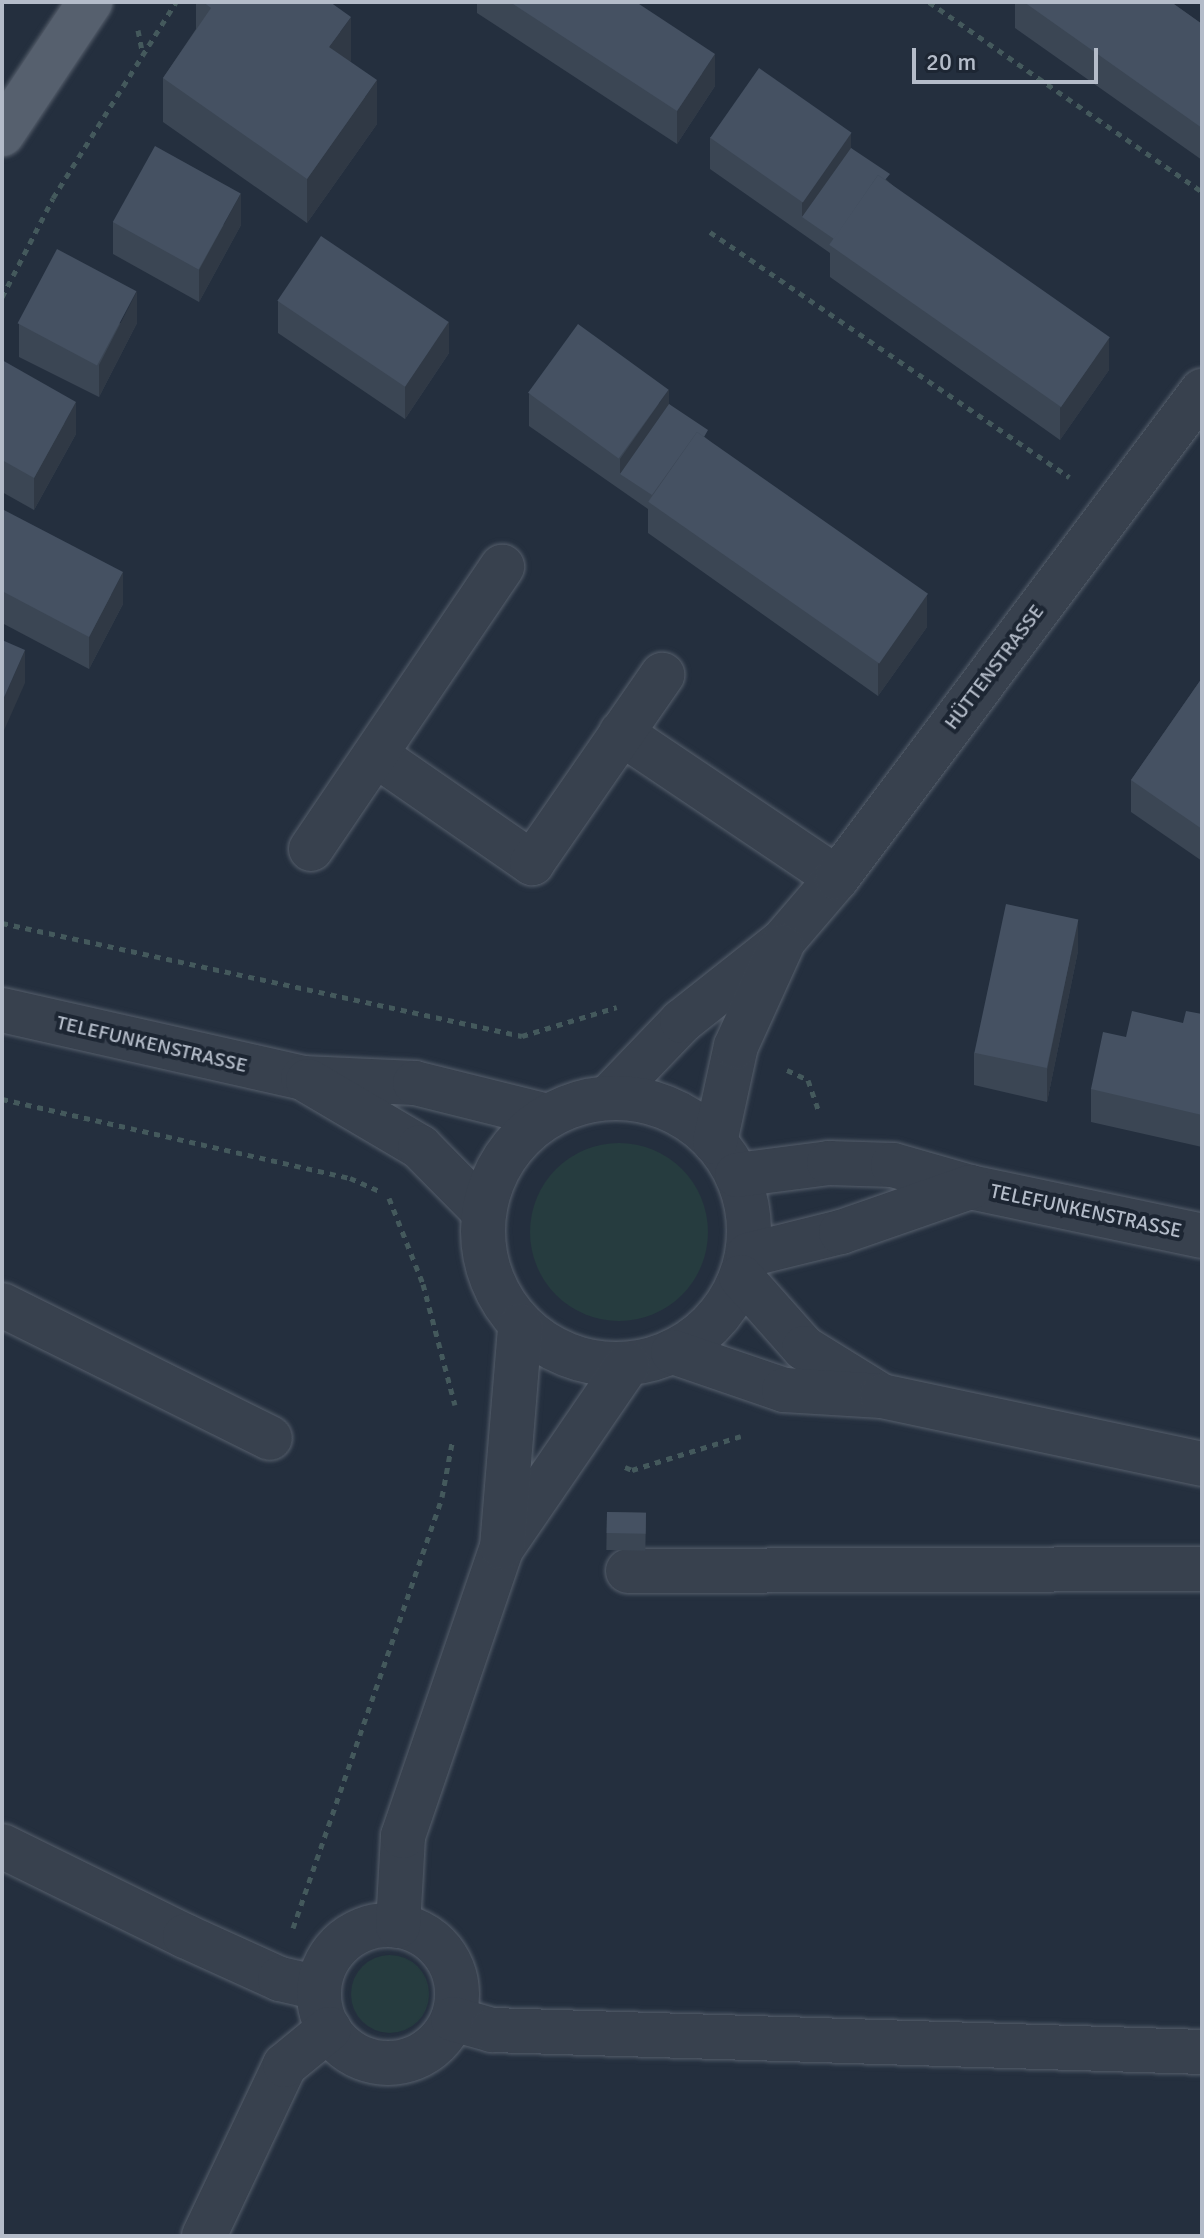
<!DOCTYPE html>
<html>
<head>
<meta charset="utf-8">
<style>
	body { margin:0 }
	#map { position:relative; width:1204px; height:2238px; overflow:hidden; background:#242f3e; font-family:Signika,sans-serif }
	div>[style] { position:absolute }
	.green>* { inset:0; background:#263c3f }
	.round { border-radius:50% }
	.path>* { height:5px; margin-top:-2.5px; transform-origin:0; background:repeating-linear-gradient(90deg,#44595c 0 6px,transparent 0 12px) }
	.roads { filter:drop-shadow(0 0 2px #565f6c) drop-shadow(0 0 2px #565f6c) }
	.minor>* { height:44px; margin:-22px; padding:0 22px; transform-origin:22px; border-radius:22px; background:#38414e }
	.minor>.ring { margin:-22px; padding:0; box-sizing:content-box; background:none; border:44px solid #38414e; border-radius:50% }
	.major>* { height:44px; margin:-22px; padding:0 22px; transform-origin:22px; border-radius:22px; background:#56606e }
	.wall>* { inset:0; background:#3b4654; transform-origin:0 0 }
	.shaded-wall>* { inset:0; background:#303945 }
	.building>* { inset:0; background:#455162; transform-origin:0 0 }
	span { translate:-50% -50%; white-space:nowrap; text-align:center; line-height:1.15; -webkit-text-stroke:8px #1d2633; paint-order:stroke }
	.street-label { font-size:20px; color:#b4bcc9 }
	.frame { position:absolute; inset:0; border:4px solid #b4bcc9; pointer-events:none }
	.scale { position:absolute; left:912px; top:48px; width:186px; height:36px; box-sizing:border-box; border:4px solid #b4bcc9; border-top:0; padding-left:10px; font-size:24px; line-height:28px; white-space:nowrap; color:#b4bcc9; -webkit-text-stroke:6px #1d2633; paint-order:stroke }
</style>
</head>
<body>
<div id="map">
	<div class="green">
		<i class="round" style="left:530px;top:1143px;width:178px;height:178px"></i>
		<i class="round" style="left:351px;top:1955px;width:78px;height:78px"></i>
	</div>
	<div class="path">
		<i style="left:929px;top:2px;width:333px;rotate:34.8deg"></i>
		<i style="left:138px;top:30px;width:21px;rotate:79deg"></i>
		<i style="left:710px;top:232px;width:435px;rotate:34.3deg"></i>
		<i style="left:2px;top:297px;width:111px;rotate:-62.7deg"></i>
		<i style="left:53px;top:198px;width:231px;rotate:-57.9deg"></i>
		<i style="left:2px;top:923px;width:532px;rotate:12.26deg"></i>
		<i style="left:522px;top:1036px;width:99px;rotate:-17deg"></i>
		<i style="left:787px;top:1070px;width:23px;rotate:25deg"></i>
		<i style="left:808px;top:1080px;width:31px;rotate:71deg"></i>
		<i style="left:2px;top:1099px;width:357px;rotate:12.8deg"></i>
		<i style="left:350px;top:1178px;width:34px;rotate:24deg"></i>
		<i style="left:389px;top:1198px;width:92px;rotate:68.4deg"></i>
		<i style="left:423px;top:1284px;width:125px;rotate:75.2deg"></i>
		<i style="left:625px;top:1467px;width:8px;rotate:23deg"></i>
		<i style="left:632px;top:1470px;width:114px;rotate:-17.3deg"></i>
		<i style="left:293px;top:1928px;width:456px;rotate:-70.9deg"></i>
		<i style="left:442px;top:1497px;width:55px;rotate:-79.5deg"></i>
	</div>
	<div class="roads">
		<div class="minor">
			<i style="left:621px;top:733px;width:260px;rotate:33.9deg"></i>
			<i style="left:376px;top:755px;width:190px;rotate:34.7deg"></i>
			<i style="left:532px;top:863px;width:229px;rotate:-55.3deg"></i>
			<i style="left:311px;top:849px;width:341px;rotate:-55.9deg"></i>
			<i style="left:2px;top:1010px;width:309px;rotate:12.7deg"></i>
			<i style="left:303px;top:1078px;width:112px;rotate:2.6deg"></i>
			<i style="left:415px;top:1083px;width:136px;rotate:14deg"></i>
			<i style="left:308px;top:1081px;width:130px;rotate:30.5deg"></i>
			<i style="left:420px;top:1147px;width:90px;rotate:45.5deg"></i>
			<i style="left:609px;top:1097px;width:105px;rotate:-46.2deg"></i>
			<i style="left:682px;top:1021px;width:129px;rotate:-38.4deg"></i>
			<i style="left:783px;top:941px;width:83px;rotate:-49.4deg"></i>
			<i style="left:837px;top:878px;width:609px;rotate:-53.15deg"></i>
			<i class="ring" style="left:483px;top:1098px;width:222px;height:222px"></i>
			<i style="left:715px;top:1142px;width:98px;rotate:-77.7deg"></i>
			<i style="left:736px;top:1046px;width:109px;rotate:-65.6deg"></i>
			<i style="left:737px;top:1175px;width:93px;rotate:-7.4deg"></i>
			<i style="left:829px;top:1163px;width:64px;rotate:1.8deg"></i>
			<i style="left:893px;top:1165px;width:80px;rotate:15.9deg"></i>
			<i style="left:970px;top:1187px;width:237px;rotate:11.9deg"></i>
			<i style="left:748px;top:1255px;width:96px;rotate:-13.9deg"></i>
			<i style="left:841px;top:1232px;width:137px;rotate:-19.2deg"></i>
			<i style="left:741px;top:1277px;width:95px;rotate:48.4deg"></i>
			<i style="left:804px;top:1348px;width:86px;rotate:31.7deg"></i>
			<i style="left:2px;top:1305px;width:299px;rotate:26.4deg"></i>
			<i style="left:673px;top:1352px;width:117px;rotate:18.9deg"></i>
			<i style="left:784px;top:1390px;width:98px;rotate:3.5deg"></i>
			<i style="left:882px;top:1396px;width:327px;rotate:12deg"></i>
			<i style="left:504px;top:1545px;width:219px;rotate:-55.6deg"></i>
			<i style="left:628px;top:1571px;width:574px;rotate:-0.2deg"></i>
			<i style="left:2px;top:1846px;width:204px;rotate:26.2deg"></i>
			<i style="left:185px;top:1936px;width:104px;rotate:24.4deg"></i>
			<i style="left:280px;top:1979px;width:40px;rotate:13deg"></i>
			<i class="ring" style="left:319px;top:1925px;width:94px;height:94px"></i>
			<i style="left:398px;top:1926px;width:90px;rotate:-86.8deg"></i>
			<i style="left:403px;top:1836px;width:305px;rotate:-71.1deg"></i>
			<i style="left:502px;top:1547px;width:222px;rotate:-85.3deg"></i>
			<i style="left:453px;top:2019px;width:41px;rotate:15.8deg"></i>
			<i style="left:492px;top:2030px;width:710px;rotate:1.77deg"></i>
			<i style="left:204px;top:2236px;width:189px;rotate:-64.7deg"></i>
			<i style="left:285px;top:2065px;width:57px;rotate:-39.3deg"></i>
		</div>
		<div class="major">
			<i style="left:2px;top:134px;width:159px;rotate:-56.3deg"></i>
		</div>
	</div>
	<div class="wall">
		<i style="clip-path:polygon(196px 2px,330px 2px,350px 62px,377px 124px,307px 223px,163px 122px,163px 78px,196px 29px)"></i>
		<i style="clip-path:polygon(477px 2px,636px 2px,715px 86px,677px 144px,477px 13px)"></i>
		<i style="clip-path:polygon(1012px 2px,1171px 2px,1202px 24px,1202px 160px,1015px 28px,1015px 4px)"></i>
		<i style="clip-path:polygon(710px 137px,851px 148px,890px 183px,1109px 370px,1060px 440px,830px 277px,830px 253px,710px 169px)"></i>
		<i style="clip-path:polygon(113px 222px,241px 225px,199px 302px,113px 254px)"></i>
		<i style="clip-path:polygon(278px 301px,449px 353px,405px 419px,278px 333px)"></i>
		<i style="clip-path:polygon(137px 323px,99px 397px,19px 357px,19px 324px)"></i>
		<i style="clip-path:polygon(2px 360px,76px 434px,34px 510px,2px 492px)"></i>
		<i style="clip-path:polygon(529px 394px,669px 404px,708px 440px,927px 627px,878px 696px,648px 533px,648px 509px,529px 426px)"></i>
		<i style="clip-path:polygon(2px 509px,123px 604px,89px 669px,2px 623px)"></i>
		<i style="clip-path:polygon(1202px 678px,1202px 861px,1131px 812px,1131px 780px)"></i>
		<i style="clip-path:polygon(1078px 951px,1047px 1102px,974px 1085px,974px 1053px)"></i>
		<i style="clip-path:polygon(1202px 1014px,1202px 1147px,1091px 1122px,1091px 1089px,1126px 1037px,1183px 1023px)"></i>
		<i style="left:607px;top:1512px;width:39px;height:38px;rotate:1deg"></i>
	</div>
	<div class="shaded-wall">
		<i style="clip-path:polygon(351px 17px,351px 61px,329px 91px,329px 47px)"></i>
		<i style="clip-path:polygon(715px 54px,715px 86px,677px 144px,677px 111px)"></i>
		<i style="clip-path:polygon(377px 80px,377px 124px,307px 223px,307px 179px)"></i>
		<i style="clip-path:polygon(851px 133px,851px 165px,802px 217px,802px 202px)"></i>
		<i style="clip-path:polygon(241px 193px,241px 225px,199px 302px,199px 270px)"></i>
		<i style="clip-path:polygon(137px 291px,137px 323px,99px 397px,99px 365px)"></i>
		<i style="clip-path:polygon(449px 321px,449px 353px,405px 419px,405px 386px)"></i>
		<i style="clip-path:polygon(1109px 338px,1109px 370px,1060px 440px,1060px 408px)"></i>
		<i style="clip-path:polygon(669px 389px,669px 421px,620px 474px,620px 459px)"></i>
		<i style="clip-path:polygon(76px 402px,76px 434px,34px 510px,34px 478px)"></i>
		<i style="clip-path:polygon(123px 572px,123px 604px,89px 669px,89px 637px)"></i>
		<i style="clip-path:polygon(927px 595px,927px 627px,878px 696px,878px 664px)"></i>
		<i style="clip-path:polygon(25px 650px,25px 683px,2px 735px,2px 702px)"></i>
		<i style="clip-path:polygon(1078px 919px,1078px 951px,1047px 1102px,1047px 1070px)"></i>
	</div>
	<div class="building">
		<i style="clip-path:polygon(203px 2px,330px 2px,351px 17px,329px 47px,377px 80px,307px 179px,163px 78px,211px 8px)"></i>
		<i style="clip-path:polygon(510px 2px,636px 2px,715px 54px,677px 111px)"></i>
		<i style="clip-path:polygon(1024px 2px,1171px 2px,1202px 24px,1202px 128px)"></i>
		<i style="left:759px;top:68px;width:113px;height:85px;rotate:35deg"></i>
		<i style="left:155px;top:146px;width:98px;height:87px;rotate:29deg"></i>
		<i style="clip-path:polygon(851px 148px,890px 174px,885px 180px,878px 175px,834px 239px,802px 217px)"></i>
		<i style="left:878px;top:175px;width:283px;height:85px;rotate:35deg"></i>
		<i style="left:321px;top:236px;width:154px;height:78px;rotate:34deg"></i>
		<i style="left:57px;top:249px;width:90px;height:84px;rotate:28deg"></i>
		<i style="left:578px;top:324px;width:112px;height:85px;rotate:36deg"></i>
		<i style="clip-path:polygon(2px 360px,76px 402px,34px 478px,2px 460px)"></i>
		<i style="clip-path:polygon(669px 404px,708px 430px,704px 437px,697px 432px,652px 495px,620px 474px)"></i>
		<i style="left:697px;top:432px;width:282px;height:85px;rotate:35deg"></i>
		<i style="clip-path:polygon(2px 509px,123px 572px,89px 637px,2px 591px)"></i>
		<i style="clip-path:polygon(2px 640px,25px 650px,2px 702px)"></i>
		<i style="clip-path:polygon(1202px 678px,1202px 829px,1131px 780px)"></i>
		<i style="left:1006px;top:904px;width:74px;height:152px;rotate:12deg"></i>
		<i style="clip-path:polygon(1132px 1011px,1183px 1023px,1186px 1011px,1202px 1014px,1202px 1115px,1091px 1089px,1103px 1032px,1126px 1037px)"></i>
		<i style="left:607px;top:1512px;width:39px;height:21px;rotate:1deg"></i>
	</div>
	<div class="street-label">
		<span style="left:994px;top:667px;rotate:-53deg">HÜTTENSTRASSE</span>
		<span style="left:152px;top:1044px;rotate:13deg">TELEFUNKENSTRASSE</span>
		<span style="left:1086px;top:1211px;rotate:12deg">TELEFUNKENSTRASSE</span>
	</div>
	<div class="frame"></div>
	<div class="scale">20 m</div>
</div>
</body>
</html>
